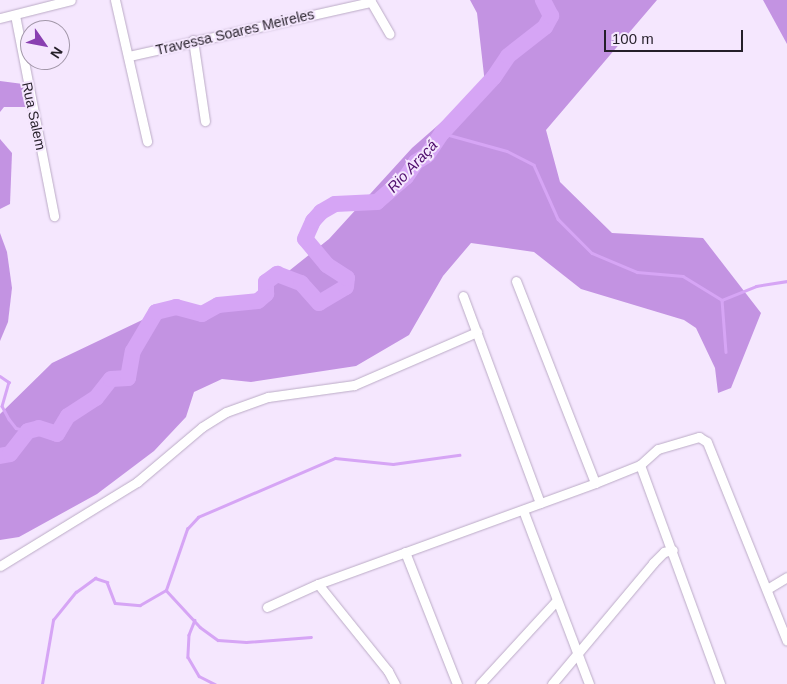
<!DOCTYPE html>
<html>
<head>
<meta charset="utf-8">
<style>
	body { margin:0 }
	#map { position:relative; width:787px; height:684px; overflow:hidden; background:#f5e7fe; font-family:Arial,sans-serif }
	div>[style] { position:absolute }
	.forest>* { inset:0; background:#c393e2 }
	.stream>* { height:2.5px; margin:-1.25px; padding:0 1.25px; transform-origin:1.25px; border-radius:1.25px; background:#d6a5f5 }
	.river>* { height:16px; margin:-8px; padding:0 8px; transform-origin:8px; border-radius:8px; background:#d6a5f5 }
	.roads { filter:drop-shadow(0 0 1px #bbabc6) drop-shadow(0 0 1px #bbabc6) }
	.minor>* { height:9px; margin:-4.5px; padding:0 4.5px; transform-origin:4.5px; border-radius:4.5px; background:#fff }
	span { translate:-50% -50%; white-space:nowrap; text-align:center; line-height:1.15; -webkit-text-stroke:4px #f5e7fe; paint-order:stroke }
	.street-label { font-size:14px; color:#251f29 }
	.water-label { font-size:15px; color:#4f0d6d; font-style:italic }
	.north { position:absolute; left:20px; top:20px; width:50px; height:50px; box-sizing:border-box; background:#f5e7fe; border:1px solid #a297a9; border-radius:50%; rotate:123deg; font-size:14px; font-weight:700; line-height:20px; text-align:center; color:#251f29 }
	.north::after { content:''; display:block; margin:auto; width:18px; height:22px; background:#893fb1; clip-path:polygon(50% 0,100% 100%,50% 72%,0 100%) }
	.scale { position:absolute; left:604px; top:30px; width:139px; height:22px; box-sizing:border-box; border:2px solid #251f29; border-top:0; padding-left:6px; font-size:15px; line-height:18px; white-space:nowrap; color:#251f29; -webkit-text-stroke:4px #f5e7fe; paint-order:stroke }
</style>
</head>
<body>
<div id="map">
	<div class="forest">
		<i style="clip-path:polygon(470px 0,657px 0,546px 130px,560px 182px,612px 233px,703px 238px,761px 313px,731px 388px,718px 393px,715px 368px,696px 328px,684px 320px,581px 289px,534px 252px,471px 243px,443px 276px,409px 335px,356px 366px,251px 382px,222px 379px,194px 392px,186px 417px,154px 451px,97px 494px,19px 537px,0 540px,0 414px,52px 363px,161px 311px,246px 305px,329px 239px,412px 148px,485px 84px,477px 13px)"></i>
		<i style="clip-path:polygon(763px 0,787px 0,787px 44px)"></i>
		<i style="clip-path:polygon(0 81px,23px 84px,26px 107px,4px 107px,0 112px)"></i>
		<i style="clip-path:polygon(0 139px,12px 153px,10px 204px,0 209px)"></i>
		<i style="clip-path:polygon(0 233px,7px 252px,12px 288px,8px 322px,0 341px)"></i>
	</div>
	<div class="stream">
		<i style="left:442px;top:133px;width:67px;rotate:15.5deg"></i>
		<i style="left:507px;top:151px;width:30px;rotate:27deg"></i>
		<i style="left:534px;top:165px;width:59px;rotate:66deg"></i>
		<i style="left:558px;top:219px;width:48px;rotate:45deg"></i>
		<i style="left:592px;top:253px;width:49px;rotate:22.9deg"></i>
		<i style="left:637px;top:272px;width:46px;rotate:5deg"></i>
		<i style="left:683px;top:276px;width:46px;rotate:31.6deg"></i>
		<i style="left:722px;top:300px;width:52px;rotate:85.6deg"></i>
		<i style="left:722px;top:300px;width:37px;rotate:-22deg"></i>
		<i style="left:756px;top:286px;width:31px;rotate:-9deg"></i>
		<i style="left:0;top:376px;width:11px;rotate:34deg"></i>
		<i style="left:9px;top:382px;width:25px;rotate:106deg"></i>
		<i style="left:2px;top:406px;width:15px;rotate:62deg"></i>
		<i style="left:9px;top:419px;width:11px;rotate:52deg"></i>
		<i style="left:16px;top:428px;width:12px;rotate:14deg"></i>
		<i style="left:166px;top:590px;width:50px;rotate:47.4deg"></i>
		<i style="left:200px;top:627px;width:22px;rotate:36deg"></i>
		<i style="left:218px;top:640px;width:28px;rotate:4deg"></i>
		<i style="left:246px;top:642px;width:65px;rotate:-4.4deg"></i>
		<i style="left:195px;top:620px;width:16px;rotate:112deg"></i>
		<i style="left:189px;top:635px;width:22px;rotate:93deg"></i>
		<i style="left:188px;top:657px;width:22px;rotate:60deg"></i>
		<i style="left:199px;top:676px;width:18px;rotate:27deg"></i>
		<i style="left:42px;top:684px;width:65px;rotate:-80.2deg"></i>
		<i style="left:53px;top:620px;width:36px;rotate:-51deg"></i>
		<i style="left:76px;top:592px;width:24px;rotate:-36deg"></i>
		<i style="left:95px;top:578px;width:13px;rotate:18deg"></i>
		<i style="left:107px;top:582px;width:22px;rotate:69deg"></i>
		<i style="left:115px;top:603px;width:25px;rotate:5deg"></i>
		<i style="left:140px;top:605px;width:30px;rotate:-30deg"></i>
		<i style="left:166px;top:590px;width:65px;rotate:-71deg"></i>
		<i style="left:187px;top:529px;width:16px;rotate:-47deg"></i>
		<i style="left:198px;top:517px;width:149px;rotate:-23.3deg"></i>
		<i style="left:335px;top:458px;width:58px;rotate:5.9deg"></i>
		<i style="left:393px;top:464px;width:67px;rotate:-7.8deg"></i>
	</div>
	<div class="river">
		<i style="left:0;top:456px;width:10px;rotate:-11deg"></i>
		<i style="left:10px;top:454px;width:29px;rotate:-52deg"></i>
		<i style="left:28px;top:431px;width:11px;rotate:-15deg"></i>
		<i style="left:39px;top:428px;width:19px;rotate:18deg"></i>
		<i style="left:57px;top:434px;width:21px;rotate:-59deg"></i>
		<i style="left:68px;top:416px;width:33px;rotate:-33deg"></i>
		<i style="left:96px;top:398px;width:24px;rotate:-52deg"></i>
		<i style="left:111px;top:379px;width:17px;rotate:-3deg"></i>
		<i style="left:128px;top:378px;width:27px;rotate:-80deg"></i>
		<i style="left:133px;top:351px;width:45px;rotate:-59.5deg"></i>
		<i style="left:156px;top:312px;width:21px;rotate:-14deg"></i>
		<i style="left:176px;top:307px;width:27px;rotate:15deg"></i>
		<i style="left:202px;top:314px;width:18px;rotate:-29deg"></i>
		<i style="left:218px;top:305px;width:40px;rotate:-5.7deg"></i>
		<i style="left:258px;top:301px;width:11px;rotate:-41deg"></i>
		<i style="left:266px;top:294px;width:12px;rotate:-90deg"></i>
		<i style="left:266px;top:282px;width:14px;rotate:-36deg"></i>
		<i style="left:277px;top:274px;width:26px;rotate:21deg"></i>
		<i style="left:301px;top:283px;width:27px;rotate:48deg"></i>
		<i style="left:319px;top:303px;width:31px;rotate:-31deg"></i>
		<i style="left:346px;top:287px;width:9px;rotate:-84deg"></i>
		<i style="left:347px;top:278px;width:24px;rotate:-147deg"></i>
		<i style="left:327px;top:265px;width:34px;rotate:-130deg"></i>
		<i style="left:305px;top:239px;width:20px;rotate:-66deg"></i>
		<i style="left:313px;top:221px;width:12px;rotate:-48deg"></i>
		<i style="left:321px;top:212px;width:16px;rotate:-30deg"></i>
		<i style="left:335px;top:204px;width:42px;rotate:-2.7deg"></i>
		<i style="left:377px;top:202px;width:38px;rotate:-41deg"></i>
		<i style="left:406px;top:177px;width:18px;rotate:-56deg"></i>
		<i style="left:416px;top:162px;width:13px;rotate:-32deg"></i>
		<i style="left:427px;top:155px;width:27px;rotate:-56deg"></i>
		<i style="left:442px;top:133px;width:76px;rotate:-47.1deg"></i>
		<i style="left:494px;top:77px;width:25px;rotate:-56deg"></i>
		<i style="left:508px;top:56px;width:47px;rotate:-38.1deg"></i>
		<i style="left:545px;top:27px;width:13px;rotate:-61deg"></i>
		<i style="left:551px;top:16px;width:18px;rotate:-117deg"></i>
	</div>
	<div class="roads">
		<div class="minor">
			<i style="left:115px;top:0;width:145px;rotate:77.2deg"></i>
			<i style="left:370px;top:0;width:39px;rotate:60deg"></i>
			<i style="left:15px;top:15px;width:205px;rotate:79deg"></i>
			<i style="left:0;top:18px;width:73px;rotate:-14.2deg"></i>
			<i style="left:193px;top:40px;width:82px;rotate:81.6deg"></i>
			<i style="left:129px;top:56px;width:248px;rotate:-12.6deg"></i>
			<i style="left:516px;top:281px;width:217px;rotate:68.6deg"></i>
			<i style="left:463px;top:296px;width:221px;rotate:69.6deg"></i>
			<i style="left:640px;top:465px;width:233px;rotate:69.9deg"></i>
			<i style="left:523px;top:510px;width:186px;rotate:69.2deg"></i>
			<i style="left:405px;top:552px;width:142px;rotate:68.5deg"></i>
			<i style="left:0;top:566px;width:161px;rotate:-31.5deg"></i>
			<i style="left:137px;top:482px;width:85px;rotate:-40.2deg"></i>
			<i style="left:202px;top:427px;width:28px;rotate:-32deg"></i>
			<i style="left:226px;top:412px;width:45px;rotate:-19.7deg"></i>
			<i style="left:268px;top:397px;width:87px;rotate:-7.9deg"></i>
			<i style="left:354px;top:385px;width:134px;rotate:-23.3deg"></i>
			<i style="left:318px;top:584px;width:112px;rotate:51.2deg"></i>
			<i style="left:388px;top:671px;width:15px;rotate:62deg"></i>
			<i style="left:767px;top:589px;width:23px;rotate:-31deg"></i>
			<i style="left:267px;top:607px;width:56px;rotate:-24.3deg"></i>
			<i style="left:318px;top:584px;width:295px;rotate:-20deg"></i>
			<i style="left:595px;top:483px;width:48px;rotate:-21.8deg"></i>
			<i style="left:640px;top:465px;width:24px;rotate:-42deg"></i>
			<i style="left:658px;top:449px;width:43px;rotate:-16.3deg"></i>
			<i style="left:699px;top:437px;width:9px;rotate:32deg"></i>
			<i style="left:707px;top:442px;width:214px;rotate:68.1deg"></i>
			<i style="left:480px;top:684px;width:113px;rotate:-47.5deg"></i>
			<i style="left:552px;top:684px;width:158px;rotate:-50.1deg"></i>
			<i style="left:653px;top:563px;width:16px;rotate:-45deg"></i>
			<i style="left:664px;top:552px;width:9px;rotate:-13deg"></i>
		</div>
	</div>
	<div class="street-label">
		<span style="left:235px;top:32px;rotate:-13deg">Travessa Soares Meireles</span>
		<span style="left:34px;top:116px;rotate:78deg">Rua Salem</span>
	</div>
	<div class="water-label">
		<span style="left:412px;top:166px;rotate:-47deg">Rio Araçá</span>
	</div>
	<div class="north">N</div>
	<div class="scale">100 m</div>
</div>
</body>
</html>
